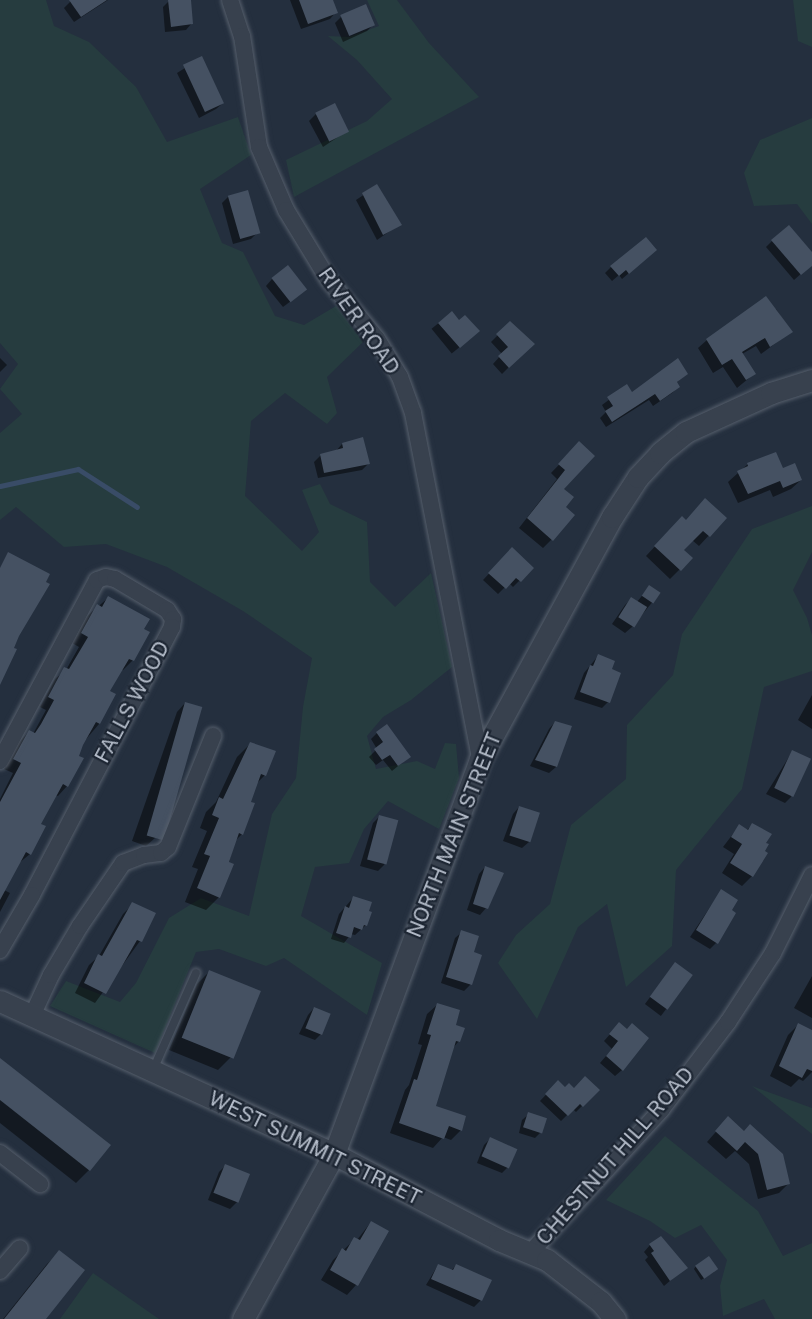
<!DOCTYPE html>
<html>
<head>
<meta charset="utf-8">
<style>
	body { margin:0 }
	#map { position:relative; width:812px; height:1319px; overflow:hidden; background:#242f3e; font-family:"Public Sans",sans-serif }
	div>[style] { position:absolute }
	.green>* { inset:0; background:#263c3f }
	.shadow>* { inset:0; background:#0007; transform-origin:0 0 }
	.stream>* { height:5px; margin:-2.5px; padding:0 2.5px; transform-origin:2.5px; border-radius:2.5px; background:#394c67 }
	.building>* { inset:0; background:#455162; transform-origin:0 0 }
	.roads { filter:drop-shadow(0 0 2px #565f6c) drop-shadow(0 0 2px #565f6c) }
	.service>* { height:8px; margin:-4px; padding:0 4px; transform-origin:4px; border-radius:4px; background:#38414e }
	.minor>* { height:16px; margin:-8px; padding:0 8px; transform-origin:8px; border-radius:8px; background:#38414e }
	.tertiary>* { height:21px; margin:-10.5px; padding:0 10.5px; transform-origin:10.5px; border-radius:10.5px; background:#38414e }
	span { translate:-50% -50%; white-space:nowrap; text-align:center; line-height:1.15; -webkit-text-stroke:4.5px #1d2633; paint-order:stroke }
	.street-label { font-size:21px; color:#b4bcc9 }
</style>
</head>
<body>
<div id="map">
	<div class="green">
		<i style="clip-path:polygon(0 0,46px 0,54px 26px,89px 42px,136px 87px,167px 142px,238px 117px,251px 155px,200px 189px,222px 243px,243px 252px,275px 316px,304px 325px,336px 306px,363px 342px,327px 377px,337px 413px,327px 424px,285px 393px,251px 421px,245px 496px,302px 551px,319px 532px,302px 490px,320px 484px,330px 504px,367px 522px,370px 582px,395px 607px,431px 573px,452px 667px,411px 700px,383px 717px,367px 736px,376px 769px,417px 761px,435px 769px,445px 743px,456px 744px,459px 778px,439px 829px,388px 801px,364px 829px,349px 863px,315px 867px,301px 916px,382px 963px,367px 1015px,284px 958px,266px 966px,219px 949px,196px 952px,155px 1053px,50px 1006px,66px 981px,120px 1002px,136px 983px,169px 918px,201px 898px,249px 916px,272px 814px,296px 778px,303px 707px,312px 658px,243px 611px,167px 567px,106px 544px,64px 547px,16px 507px,0 520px,0 433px,22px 414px,0 389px,18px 364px,0 343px)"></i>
		<i style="clip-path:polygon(367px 0,397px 0,429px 43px,479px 97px,294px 197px,286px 160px,367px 121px,392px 99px,357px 60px,328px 36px,349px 37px,379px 26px)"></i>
		<i style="clip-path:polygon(793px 0,812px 0,812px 47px,798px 41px)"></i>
		<i style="clip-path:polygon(812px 118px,812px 224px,797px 204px,754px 206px,744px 173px,760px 140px)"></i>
		<i style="clip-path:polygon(812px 506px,812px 552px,793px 590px,807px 618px,812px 635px,812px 671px,764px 687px,742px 789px,676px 870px,672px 946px,626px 987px,607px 904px,578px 927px,537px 1019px,498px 963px,516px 935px,550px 904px,571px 825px,626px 779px,627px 725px,673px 675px,682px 634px,752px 529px)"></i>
		<i style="clip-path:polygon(752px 1086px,812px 1108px,812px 1134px)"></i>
		<i style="clip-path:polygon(665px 1136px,758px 1211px,783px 1256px,812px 1243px,812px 1319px,775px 1319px,764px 1299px,723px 1316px,720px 1286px,727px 1260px,701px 1225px,675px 1238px,650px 1221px,606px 1200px)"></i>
		<i style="clip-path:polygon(93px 1273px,159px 1319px,60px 1319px)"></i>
	</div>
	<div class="shadow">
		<i style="clip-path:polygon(72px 0,108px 0,74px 22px,64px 8px)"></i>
		<i style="clip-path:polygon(189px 0,192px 23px,186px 30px,165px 32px,163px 7px,169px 1px)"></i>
		<i style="clip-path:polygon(290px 0,331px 0,336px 12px,330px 19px,301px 29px)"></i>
		<i style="clip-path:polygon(341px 17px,373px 25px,367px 31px,343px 42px,335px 23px)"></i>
		<i style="clip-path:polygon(201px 58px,223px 103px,216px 109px,199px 118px,177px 73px)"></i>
		<i style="clip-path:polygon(316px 114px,347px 131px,323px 147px,309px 121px)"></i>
		<i style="clip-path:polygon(377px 186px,400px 224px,377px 240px,356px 200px)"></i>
		<i style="clip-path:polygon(229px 196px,258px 232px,251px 239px,233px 244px,222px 203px)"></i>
		<i style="clip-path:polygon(772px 241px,812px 254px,812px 264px,794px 280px,766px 247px)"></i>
		<i style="clip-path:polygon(649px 256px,622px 279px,619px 275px,612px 281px,605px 273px,611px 267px)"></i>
		<i style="clip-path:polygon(272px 279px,299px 295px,283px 307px,266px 286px)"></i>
		<i style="clip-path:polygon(776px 309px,791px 332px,761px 354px,756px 346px,742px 354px,754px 374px,737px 388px,723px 367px,713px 373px,698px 348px,707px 340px)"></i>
		<i style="left:451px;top:313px;width:32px;height:25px;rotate:51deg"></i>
		<i style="clip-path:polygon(510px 323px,532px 344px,502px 374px,493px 364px,502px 354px,491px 342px)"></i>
		<i style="clip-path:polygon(0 358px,7px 365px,0 372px)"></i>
		<i style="clip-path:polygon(686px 374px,676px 383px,678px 387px,672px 393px,653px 406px,649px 400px,606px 427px,600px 418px,606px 412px,602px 405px,626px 387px,631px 394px)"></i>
		<i style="clip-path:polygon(342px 444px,368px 464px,362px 470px,318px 478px,314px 462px,320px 456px,336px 451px)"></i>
		<i style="clip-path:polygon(579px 444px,562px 489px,564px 507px,552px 539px,543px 548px,519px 528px,557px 479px,551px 473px)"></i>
		<i style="clip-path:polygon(748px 464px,782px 470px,801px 480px,791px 489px,773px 497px,770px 490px,738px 503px,728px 482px)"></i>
		<i style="clip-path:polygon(725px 518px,699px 546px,692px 540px,682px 550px,691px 558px,670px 579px,646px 556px,672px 528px,685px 521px)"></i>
		<i style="clip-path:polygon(512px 549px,532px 568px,513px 587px,509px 583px,498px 594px,483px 580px)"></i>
		<i style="clip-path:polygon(649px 587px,659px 594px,632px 627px,625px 633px,612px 624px,625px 605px,632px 598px,637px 602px)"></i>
		<i style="clip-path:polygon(108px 598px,142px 629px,133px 660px,123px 670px,121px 669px,108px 692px,114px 695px,99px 724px,82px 744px,67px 786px,58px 796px,55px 795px,39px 824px,30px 854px,19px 863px,4px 890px,10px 893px,0 912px,0 799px,13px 773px,4px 769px,19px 742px,29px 732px,33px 734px,46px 710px,40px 707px,55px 679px,66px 670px,79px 647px,72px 643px,87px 616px)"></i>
		<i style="clip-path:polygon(598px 656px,610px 670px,608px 702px,602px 708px,574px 699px,584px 673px)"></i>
		<i style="clip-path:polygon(812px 695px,812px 729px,798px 720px)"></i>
		<i style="clip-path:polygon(185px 703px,155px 838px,146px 846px,132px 841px,177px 712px)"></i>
		<i style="clip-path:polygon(555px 722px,556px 767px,549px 773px,530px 766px,549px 729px)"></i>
		<i style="clip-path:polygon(377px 733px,409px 757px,392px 771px,383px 760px,376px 765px,369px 757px,377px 749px,371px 739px)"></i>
		<i style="clip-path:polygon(250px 744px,265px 775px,255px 785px,242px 834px,235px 841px,219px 897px,206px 910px,185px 902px,198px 869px,192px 867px,207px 831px,200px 828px,206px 812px,216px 802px,237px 757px)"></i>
		<i style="clip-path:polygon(792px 752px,791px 797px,785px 803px,766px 794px)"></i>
		<i style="clip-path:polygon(519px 807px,529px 842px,522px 848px,503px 841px,513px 814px)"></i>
		<i style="clip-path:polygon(380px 816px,397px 821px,384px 865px,378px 871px,360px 866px,373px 823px)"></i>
		<i style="clip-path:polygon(752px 825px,752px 876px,742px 886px,722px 873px,734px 854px,723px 847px,739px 826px,746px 831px)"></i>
		<i style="clip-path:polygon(485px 867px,486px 908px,480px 915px,467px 910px,479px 874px)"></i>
		<i style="clip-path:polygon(721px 891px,716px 943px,710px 949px,690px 937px)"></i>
		<i style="clip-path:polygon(353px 898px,366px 925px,355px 935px,351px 934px,344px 943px,331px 939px,339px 914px)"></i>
		<i style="clip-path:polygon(133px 904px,140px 941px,95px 1003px,75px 993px,89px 965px,99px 956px,123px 914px)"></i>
		<i style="clip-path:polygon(462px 932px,472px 953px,480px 956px,470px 985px,464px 991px,441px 983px,455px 938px)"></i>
		<i style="left:675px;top:964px;width:20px;height:50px;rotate:37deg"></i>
		<i style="clip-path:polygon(210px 971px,231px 1057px,218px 1070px,169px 1050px,197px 984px)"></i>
		<i style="clip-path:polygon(812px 976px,812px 1018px,794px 1008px)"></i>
		<i style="clip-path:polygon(437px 1005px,454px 1026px,459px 1041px,452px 1049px,435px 1107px,461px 1130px,451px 1140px,443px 1137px,433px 1148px,390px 1133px,405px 1090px,409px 1085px,422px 1045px,418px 1044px,427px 1014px)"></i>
		<i style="clip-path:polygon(314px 1008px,321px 1034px,315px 1040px,299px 1034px,308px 1015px)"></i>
		<i style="clip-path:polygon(619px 1024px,622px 1070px,615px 1076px,600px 1063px,612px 1049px,604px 1041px)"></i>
		<i style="clip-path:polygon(798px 1025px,812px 1032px,812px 1072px,803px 1081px,799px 1079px,791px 1087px,770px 1076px,788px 1035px)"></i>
		<i style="clip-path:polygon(0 1060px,89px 1170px,76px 1183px,0 1123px)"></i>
		<i style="clip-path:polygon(558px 1082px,565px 1089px,598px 1090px,576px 1112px,573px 1109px,561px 1121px,540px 1101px)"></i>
		<i style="clip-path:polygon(529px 1114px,541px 1132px,535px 1138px,519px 1133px,522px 1120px)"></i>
		<i style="clip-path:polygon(728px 1118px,789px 1183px,779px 1193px,758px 1199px,749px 1164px,735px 1151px,726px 1159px,707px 1142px)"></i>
		<i style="clip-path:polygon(490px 1139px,508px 1167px,502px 1173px,477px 1163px,484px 1145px)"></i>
		<i style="clip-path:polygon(225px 1166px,237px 1202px,230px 1209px,208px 1200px,219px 1172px)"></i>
		<i style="clip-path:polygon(371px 1222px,356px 1285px,347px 1295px,321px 1280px,333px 1260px,355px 1239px,357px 1240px)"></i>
		<i style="clip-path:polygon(650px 1245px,685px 1268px,664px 1286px,645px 1260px,648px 1257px,644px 1252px)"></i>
		<i style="clip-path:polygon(60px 1252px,44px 1319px,3px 1319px,47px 1264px)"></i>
		<i style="clip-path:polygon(438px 1265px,451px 1271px,456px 1265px,490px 1280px,480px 1301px,474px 1307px,426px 1285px)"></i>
		<i style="clip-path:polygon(696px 1266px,714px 1272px,701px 1280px,694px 1269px)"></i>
	</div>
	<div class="stream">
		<i style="left:0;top:486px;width:80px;rotate:-12.3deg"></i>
		<i style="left:78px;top:469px;width:70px;rotate:32.8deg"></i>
	</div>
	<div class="building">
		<i style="clip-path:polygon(69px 0,107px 0,81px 17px)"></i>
		<i style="clip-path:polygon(168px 0,191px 0,193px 24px,171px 27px)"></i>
		<i style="clip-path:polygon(299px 0,333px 0,338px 13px,308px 24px)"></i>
		<i style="left:366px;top:4px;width:23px;height:28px;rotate:67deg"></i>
		<i style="left:202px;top:56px;width:52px;height:21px;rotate:65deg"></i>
		<i style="left:335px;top:103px;width:32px;height:22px;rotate:64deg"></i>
		<i style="clip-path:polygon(377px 184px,402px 225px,383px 235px,362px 193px)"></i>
		<i style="left:248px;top:190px;width:45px;height:21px;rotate:74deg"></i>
		<i style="clip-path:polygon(789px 225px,812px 252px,812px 266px,801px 275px,771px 240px)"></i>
		<i style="clip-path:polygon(646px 237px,657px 250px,629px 274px,626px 270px,619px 276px,610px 266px)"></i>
		<i style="left:288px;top:265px;width:31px;height:21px;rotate:52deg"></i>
		<i style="clip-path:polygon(766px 296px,793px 332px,770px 347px,765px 338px,742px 352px,756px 374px,746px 380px,732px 359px,722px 365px,706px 339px)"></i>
		<i style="clip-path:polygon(452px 311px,459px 320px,465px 315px,480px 331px,460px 348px,438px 323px)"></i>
		<i style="clip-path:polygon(510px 321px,535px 344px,509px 368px,498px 356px,508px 347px,496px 334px)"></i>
		<i style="clip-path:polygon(678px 358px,688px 374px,677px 382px,680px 387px,660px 401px,655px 394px,612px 422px,605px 411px,613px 406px,607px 397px,627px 384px,632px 392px)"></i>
		<i style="clip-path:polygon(363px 437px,370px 464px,324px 473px,320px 454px,343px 448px,342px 443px)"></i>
		<i style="clip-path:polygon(579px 441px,595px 456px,564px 489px,574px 497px,566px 507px,575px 515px,553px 541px,527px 518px,565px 470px,558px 464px)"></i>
		<i style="clip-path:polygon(776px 452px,783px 468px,795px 463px,802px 480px,783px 488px,780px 481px,748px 494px,737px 471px,748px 466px,747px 463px)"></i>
		<i style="clip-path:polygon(705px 498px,727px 518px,710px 537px,703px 531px,684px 550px,693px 558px,681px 571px,654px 546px,682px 516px,686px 520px)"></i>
		<i style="clip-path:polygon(512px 547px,534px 568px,521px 582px,516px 578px,506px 589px,488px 573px)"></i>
		<i style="clip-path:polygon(8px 552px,50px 574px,46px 582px,50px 584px,19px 636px,14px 648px,17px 649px,0 685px,0 568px)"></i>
		<i style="left:649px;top:585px;width:14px;height:13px;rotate:34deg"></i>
		<i style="clip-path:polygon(108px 596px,150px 619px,144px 629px,150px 632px,134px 661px,129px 659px,123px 669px,110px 691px,116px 694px,100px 724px,96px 722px,83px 745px,79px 756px,84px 758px,68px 787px,63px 784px,41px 824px,46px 826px,31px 855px,26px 852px,0 900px,0 802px,21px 763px,13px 759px,29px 730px,35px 733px,41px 724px,54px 700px,48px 697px,64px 667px,69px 669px,88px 637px,81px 633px,97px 604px,102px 607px)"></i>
		<i style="left:631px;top:597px;width:19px;height:24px;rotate:32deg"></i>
		<i style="clip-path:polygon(598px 654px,615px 661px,612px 669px,621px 673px,610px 703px,580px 692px,590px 665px,593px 666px)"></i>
		<i style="left:185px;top:702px;width:18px;height:139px;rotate:16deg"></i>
		<i style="clip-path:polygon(555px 721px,572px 726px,557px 767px,535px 760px)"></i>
		<i style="clip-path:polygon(387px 724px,411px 757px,398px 766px,390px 755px,382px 760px,374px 749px,383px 742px,376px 732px)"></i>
		<i style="clip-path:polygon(250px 742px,276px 751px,266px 776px,261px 774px,251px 802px,255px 803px,243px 835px,239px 833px,229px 862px,234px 864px,220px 898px,197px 888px,210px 856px,204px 854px,219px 818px,212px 815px,219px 797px,223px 799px)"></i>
		<i style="left:792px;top:750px;width:21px;height:42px;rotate:25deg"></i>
		<i style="left:519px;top:806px;width:22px;height:31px;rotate:18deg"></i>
		<i style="left:379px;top:815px;width:20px;height:46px;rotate:15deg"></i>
		<i style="clip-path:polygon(752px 823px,772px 834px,766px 843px,769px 844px,765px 851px,768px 853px,753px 877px,730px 863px,742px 844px,731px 837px,739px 824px,748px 830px)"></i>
		<i style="clip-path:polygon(485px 866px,504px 873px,488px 909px,473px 904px)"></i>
		<i style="clip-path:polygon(721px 889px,738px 900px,732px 910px,736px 913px,718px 944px,696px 930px)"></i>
		<i style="clip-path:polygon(353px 896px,372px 902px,369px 911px,372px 912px,367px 926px,364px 925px,362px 930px,354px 927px,351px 938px,336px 933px,345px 906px,349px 908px)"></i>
		<i style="clip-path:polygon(132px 902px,156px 913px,142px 942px,137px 940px,106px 994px,84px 983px,98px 954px,102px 956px)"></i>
		<i style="clip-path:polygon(461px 930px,479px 936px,474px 952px,482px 955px,472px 985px,446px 977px)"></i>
		<i style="left:675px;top:962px;width:22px;height:43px;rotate:36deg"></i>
		<i style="left:209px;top:970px;width:56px;height:73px;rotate:22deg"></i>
		<i style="clip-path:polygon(437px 1003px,460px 1010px,456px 1025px,465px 1028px,460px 1042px,456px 1041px,436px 1106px,466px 1116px,462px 1131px,449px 1126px,444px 1139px,399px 1123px,414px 1079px,417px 1080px,431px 1035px,427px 1034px)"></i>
		<i style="left:314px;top:1007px;width:18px;height:23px;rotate:22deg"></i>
		<i style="clip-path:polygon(619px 1022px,627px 1029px,632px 1023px,649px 1038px,623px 1071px,606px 1056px,618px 1041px,609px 1034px)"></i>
		<i style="clip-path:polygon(798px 1023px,812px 1030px,812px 1071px,807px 1069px,802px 1078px,779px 1066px)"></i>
		<i style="clip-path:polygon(0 1058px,111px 1145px,90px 1171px,0 1100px)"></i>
		<i style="clip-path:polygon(585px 1076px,600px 1090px,583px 1107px,580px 1104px,568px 1116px,545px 1094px,558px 1080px,565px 1087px,569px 1083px,574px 1088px)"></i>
		<i style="left:528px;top:1112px;width:20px;height:16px;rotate:18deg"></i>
		<i style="clip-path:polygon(728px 1116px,744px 1131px,750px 1124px,783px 1154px,790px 1184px,767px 1190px,758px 1154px,745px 1142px,737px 1151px,715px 1131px)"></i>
		<i style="left:490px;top:1137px;width:30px;height:21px;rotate:24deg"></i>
		<i style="left:225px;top:1164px;width:27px;height:31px;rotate:22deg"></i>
		<i style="clip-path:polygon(371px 1221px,389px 1231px,358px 1286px,330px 1270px,342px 1248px,346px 1251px,354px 1237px,360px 1240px)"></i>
		<i style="clip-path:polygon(661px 1236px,688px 1268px,670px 1281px,651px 1253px,654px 1251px,649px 1244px)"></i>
		<i style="clip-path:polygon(59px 1250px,85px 1270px,46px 1319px,4px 1319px)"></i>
		<i style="left:709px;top:1256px;width:16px;height:17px;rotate:55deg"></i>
		<i style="clip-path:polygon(438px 1264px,453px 1270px,456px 1264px,492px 1280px,482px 1301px,431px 1279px)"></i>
	</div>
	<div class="roads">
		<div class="service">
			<i style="left:153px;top:1070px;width:106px;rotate:-66.1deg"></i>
		</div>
		<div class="minor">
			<i style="left:230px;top:0;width:38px;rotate:72deg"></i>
			<i style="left:242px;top:36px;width:112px;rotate:81.3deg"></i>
			<i style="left:259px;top:147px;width:69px;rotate:66.8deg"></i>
			<i style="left:286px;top:210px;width:81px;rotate:58.7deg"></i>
			<i style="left:328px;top:279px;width:77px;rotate:50.8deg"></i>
			<i style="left:377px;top:339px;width:44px;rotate:58.8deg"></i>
			<i style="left:400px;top:377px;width:38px;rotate:70deg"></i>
			<i style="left:413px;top:413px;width:352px;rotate:79deg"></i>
			<i style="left:0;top:761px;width:205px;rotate:-61.8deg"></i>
			<i style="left:97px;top:580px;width:9px;rotate:-18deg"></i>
			<i style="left:106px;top:577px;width:9px;rotate:13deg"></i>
			<i style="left:115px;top:579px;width:61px;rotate:30.8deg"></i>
			<i style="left:167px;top:610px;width:11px;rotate:56deg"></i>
			<i style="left:173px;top:619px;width:8px;rotate:97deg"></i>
			<i style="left:172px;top:627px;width:302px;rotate:117.6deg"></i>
			<i style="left:32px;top:895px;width:64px;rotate:120.2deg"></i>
			<i style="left:32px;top:1016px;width:45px;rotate:-65.1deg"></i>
			<i style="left:51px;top:975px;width:57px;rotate:-59.4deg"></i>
			<i style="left:80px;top:926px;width:76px;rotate:-55.7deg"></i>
			<i style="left:123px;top:863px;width:22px;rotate:-21deg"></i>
			<i style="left:144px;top:855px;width:17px;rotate:-7deg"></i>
			<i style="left:161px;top:853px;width:9px;rotate:-41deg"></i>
			<i style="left:168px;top:847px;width:120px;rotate:-67.9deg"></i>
			<i style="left:0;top:1153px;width:51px;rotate:37.8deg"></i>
			<i style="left:530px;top:1253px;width:194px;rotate:-47.5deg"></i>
			<i style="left:661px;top:1110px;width:111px;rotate:-52.7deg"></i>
			<i style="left:728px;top:1022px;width:82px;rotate:-56.9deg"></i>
			<i style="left:773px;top:953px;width:87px;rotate:-63.4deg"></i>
			<i style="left:0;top:1271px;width:30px;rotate:-49deg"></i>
		</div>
		<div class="tertiary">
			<i style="left:0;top:1001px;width:367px;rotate:24.6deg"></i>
			<i style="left:334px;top:1154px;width:186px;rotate:27.5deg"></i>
			<i style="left:499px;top:1240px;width:52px;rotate:22.6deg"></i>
			<i style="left:547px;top:1260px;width:68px;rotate:37.9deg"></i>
			<i style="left:601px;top:1302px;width:22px;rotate:51deg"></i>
			<i style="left:243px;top:1319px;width:188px;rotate:-61.1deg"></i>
			<i style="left:334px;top:1154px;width:421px;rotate:-69.7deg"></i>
			<i style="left:480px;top:759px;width:276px;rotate:-61.4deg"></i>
			<i style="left:612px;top:517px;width:48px;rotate:-57deg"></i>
			<i style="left:638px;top:477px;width:33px;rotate:-47deg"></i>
			<i style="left:660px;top:453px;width:33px;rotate:-39deg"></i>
			<i style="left:686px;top:432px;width:94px;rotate:-24.6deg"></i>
			<i style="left:771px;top:393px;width:43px;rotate:-17.6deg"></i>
		</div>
	</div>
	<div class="street-label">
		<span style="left:359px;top:321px;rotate:55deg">RIVER ROAD</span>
		<span style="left:132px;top:702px;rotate:-62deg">FALLS WOOD</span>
		<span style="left:454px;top:835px;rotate:-68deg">NORTH MAIN STREET</span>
		<span style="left:315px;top:1148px;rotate:26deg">WEST SUMMIT STREET</span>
		<span style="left:615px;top:1156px;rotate:-49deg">CHESTNUT HILL ROAD</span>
	</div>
</div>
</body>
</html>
